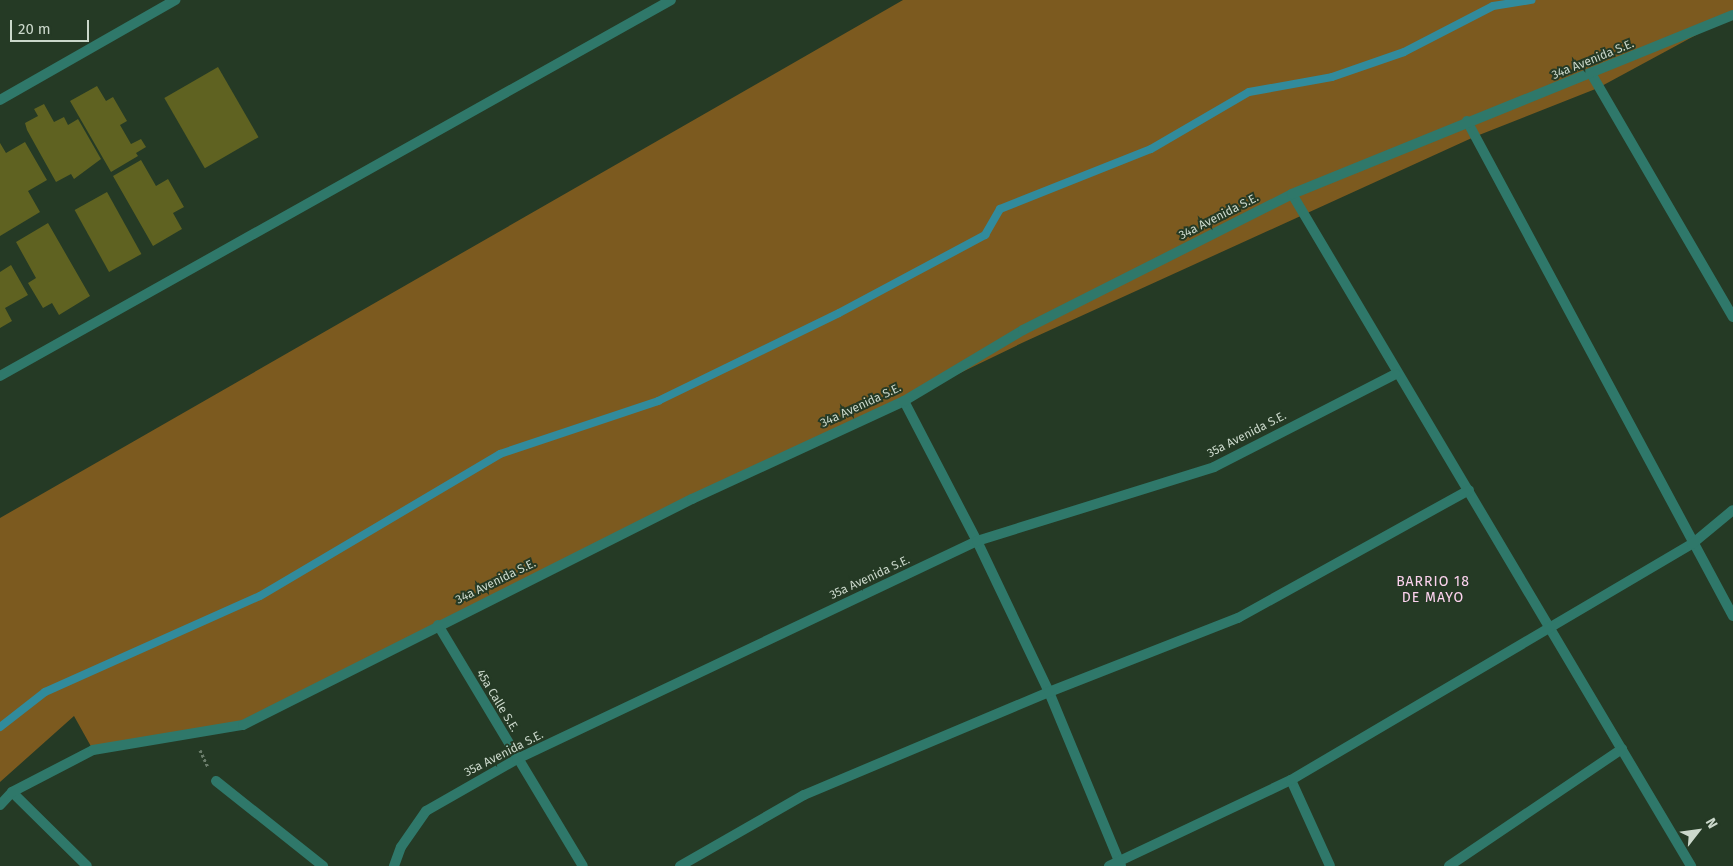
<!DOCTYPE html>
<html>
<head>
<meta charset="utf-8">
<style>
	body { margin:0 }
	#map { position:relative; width:1733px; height:866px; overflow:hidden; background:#253a25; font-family:"Fira Sans",sans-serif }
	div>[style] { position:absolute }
	.forest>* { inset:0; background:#7c5a1f }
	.stream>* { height:8px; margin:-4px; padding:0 4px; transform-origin:4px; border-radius:4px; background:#318b9c }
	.building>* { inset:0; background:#5f6221; transform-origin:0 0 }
	.path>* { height:3px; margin-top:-1.5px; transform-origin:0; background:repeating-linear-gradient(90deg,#6b7d6b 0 2.5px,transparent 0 5px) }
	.minor>* { height:10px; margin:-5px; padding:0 5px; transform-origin:5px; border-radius:5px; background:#2f786a }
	span { translate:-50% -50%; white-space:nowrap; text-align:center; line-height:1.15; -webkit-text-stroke:4px #253a25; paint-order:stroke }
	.street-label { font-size:12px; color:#cbd8cb }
	.neighbourhood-label { font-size:14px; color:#fdd3ef; letter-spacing:1px }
	.north { position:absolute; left:1673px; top:806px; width:50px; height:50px; -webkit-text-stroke:4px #253a25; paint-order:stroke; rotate:60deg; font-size:14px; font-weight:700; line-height:20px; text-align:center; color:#cbd8cb }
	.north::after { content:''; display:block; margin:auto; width:18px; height:22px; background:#cbd8cb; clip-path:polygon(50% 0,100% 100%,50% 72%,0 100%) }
	.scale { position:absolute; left:10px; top:20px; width:79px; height:22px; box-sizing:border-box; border:2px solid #cbd8cb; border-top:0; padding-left:6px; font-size:15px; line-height:18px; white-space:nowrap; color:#cbd8cb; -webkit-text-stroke:4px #253a25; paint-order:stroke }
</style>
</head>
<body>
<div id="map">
	<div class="forest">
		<i style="clip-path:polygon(903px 0,1733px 0,1733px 15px,1598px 88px,1474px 137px,1024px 342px,438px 625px,243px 725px,93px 750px,74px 716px,0 782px,0 518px)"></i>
	</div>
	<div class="stream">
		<i style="left:0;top:727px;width:57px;rotate:-37.9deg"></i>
		<i style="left:45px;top:692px;width:235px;rotate:-24.1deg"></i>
		<i style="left:260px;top:596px;width:279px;rotate:-30.6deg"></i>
		<i style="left:500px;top:454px;width:167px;rotate:-18.5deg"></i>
		<i style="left:658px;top:401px;width:201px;rotate:-25.9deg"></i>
		<i style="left:839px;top:313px;width:166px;rotate:-28.1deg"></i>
		<i style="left:985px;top:235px;width:30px;rotate:-60deg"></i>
		<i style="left:1000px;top:209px;width:162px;rotate:-21.7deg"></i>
		<i style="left:1151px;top:149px;width:113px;rotate:-30.2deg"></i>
		<i style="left:1249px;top:92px;width:84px;rotate:-10.2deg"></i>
		<i style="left:1332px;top:77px;width:76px;rotate:-19.1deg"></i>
		<i style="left:1404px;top:52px;width:100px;rotate:-27.3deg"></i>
		<i style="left:1493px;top:6px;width:39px;rotate:-9deg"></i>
	</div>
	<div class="building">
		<i style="left:218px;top:67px;width:81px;height:62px;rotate:60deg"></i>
		<i style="clip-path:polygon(97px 86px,106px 101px,113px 97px,127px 121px,120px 125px,131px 144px,141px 139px,146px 147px,136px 153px,138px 156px,111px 172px,70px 101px)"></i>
		<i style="clip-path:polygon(44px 104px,54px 122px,64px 117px,68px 125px,78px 119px,101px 159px,74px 179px,71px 174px,56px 182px,27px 130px,25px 123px,38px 116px,34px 109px)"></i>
		<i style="clip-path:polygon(25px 142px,47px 180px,28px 191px,40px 212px,0 236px,0 143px,6px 153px)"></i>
		<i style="clip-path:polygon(141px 160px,156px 186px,168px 179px,184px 207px,173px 213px,182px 229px,153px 246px,113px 176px)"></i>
		<i style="left:107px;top:192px;width:71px;height:37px;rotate:61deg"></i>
		<i style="clip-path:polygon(48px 223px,90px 296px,59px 315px,52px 303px,43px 308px,28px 283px,36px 278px,16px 242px)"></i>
		<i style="clip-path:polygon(11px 265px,28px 295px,5px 308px,12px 321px,0 328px,0 272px)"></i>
	</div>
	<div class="path">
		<i style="left:200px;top:750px;width:19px;rotate:65deg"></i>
	</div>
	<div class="minor">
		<i style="left:1592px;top:75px;width:280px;rotate:59.8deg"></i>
		<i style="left:0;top:100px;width:202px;rotate:-29.7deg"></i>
		<i style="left:1467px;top:121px;width:562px;rotate:61.75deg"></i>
		<i style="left:1292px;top:194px;width:782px;rotate:59.3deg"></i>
		<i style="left:0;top:376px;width:769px;rotate:-29.26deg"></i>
		<i style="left:904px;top:401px;width:158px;rotate:62.5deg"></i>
		<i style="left:977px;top:541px;width:167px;rotate:64.5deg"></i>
		<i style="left:1049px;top:692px;width:188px;rotate:67.5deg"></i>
		<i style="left:438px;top:625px;width:281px;rotate:59deg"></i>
		<i style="left:1291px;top:780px;width:94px;rotate:65.6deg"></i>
		<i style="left:216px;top:781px;width:137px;rotate:38.5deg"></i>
		<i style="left:12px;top:792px;width:105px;rotate:44.6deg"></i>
		<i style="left:0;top:805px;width:18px;rotate:-47deg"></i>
		<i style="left:12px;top:792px;width:91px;rotate:-27.4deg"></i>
		<i style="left:93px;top:750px;width:152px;rotate:-9.5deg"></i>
		<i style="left:243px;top:725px;width:503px;rotate:-26.72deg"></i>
		<i style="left:692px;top:499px;width:234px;rotate:-24.8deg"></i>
		<i style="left:904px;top:401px;width:139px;rotate:-30.8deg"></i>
		<i style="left:1023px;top:330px;width:301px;rotate:-26.8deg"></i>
		<i style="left:1292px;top:194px;width:476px;rotate:-22.1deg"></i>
		<i style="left:394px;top:866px;width:20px;rotate:-70deg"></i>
		<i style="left:401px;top:847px;width:44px;rotate:-55.2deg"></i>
		<i style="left:426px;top:811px;width:105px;rotate:-29.7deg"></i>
		<i style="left:517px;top:759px;width:509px;rotate:-25.36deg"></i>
		<i style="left:977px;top:541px;width:248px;rotate:-17.3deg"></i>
		<i style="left:1214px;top:467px;width:204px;rotate:-27.1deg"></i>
		<i style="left:680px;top:866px;width:143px;rotate:-29.8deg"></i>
		<i style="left:804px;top:795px;width:266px;rotate:-22.8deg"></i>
		<i style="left:1049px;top:692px;width:203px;rotate:-21.4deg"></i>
		<i style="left:1238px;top:618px;width:264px;rotate:-29deg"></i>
		<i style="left:1109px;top:866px;width:201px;rotate:-25.3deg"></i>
		<i style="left:1291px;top:780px;width:465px;rotate:-30.5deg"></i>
		<i style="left:1692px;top:544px;width:53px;rotate:-39.7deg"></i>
		<i style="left:1449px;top:866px;width:209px;rotate:-34.1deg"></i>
	</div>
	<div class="street-label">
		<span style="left:1593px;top:60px;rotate:-22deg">34a Avenida S.E.</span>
		<span style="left:1219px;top:217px;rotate:-27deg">34a Avenida S.E.</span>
		<span style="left:861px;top:406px;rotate:-25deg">34a Avenida S.E.</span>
		<span style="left:1247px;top:435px;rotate:-27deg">35a Avenida S.E.</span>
		<span style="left:870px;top:578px;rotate:-25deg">35a Avenida S.E.</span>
		<span style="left:496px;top:582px;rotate:-26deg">34a Avenida S.E.</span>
		<span style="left:497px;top:701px;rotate:59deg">45a Calle S.E.</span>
		<span style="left:504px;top:754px;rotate:-27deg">35a Avenida S.E.</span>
	</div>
	<div class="neighbourhood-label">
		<span style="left:1433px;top:590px">BARRIO 18<br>DE MAYO</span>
	</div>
	<div class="north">N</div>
	<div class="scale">20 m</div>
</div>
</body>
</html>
